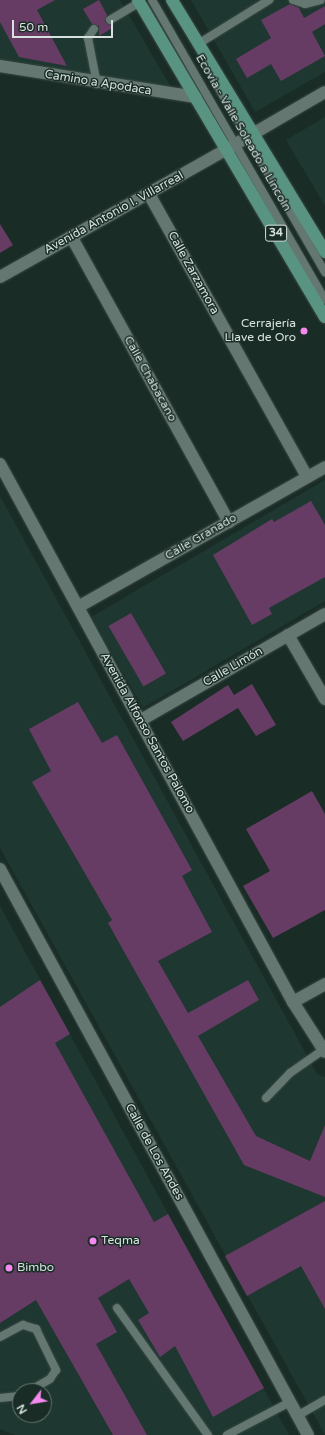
<!DOCTYPE html>
<html>
<head>
<meta charset="utf-8">
<style>
	body { margin:0 }
	#map { position:relative; width:325px; height:1435px; overflow:hidden; background:#1a2c26; font-family:"Varela Round",sans-serif }
	div>[style] { position:absolute }
	.built>* { inset:0; background:#1e3730 }
	.building>* { inset:0; background:#663c64; transform-origin:0 0 }
	.roads { filter:drop-shadow(0 0 1px #3b4a45) drop-shadow(0 0 1px #3b4a45) }
	.lane>* { height:8px; margin:-4px; padding:0 4px; transform-origin:4px; border-radius:4px; background:#647871 }
	.street>* { height:12px; margin:-6px; padding:0 6px; transform-origin:6px; border-radius:6px; background:#647871 }
	.secondary>* { height:12px; margin:-6px; padding:0 6px; transform-origin:6px; border-radius:6px; background:#647871 }
	.primary>* { height:12px; margin:-6px; padding:0 6px; transform-origin:6px; border-radius:6px; background:#599482 }
	.dots>* { width:11px; height:11px; translate:-50% -50%; box-sizing:border-box; border:2px solid #1a2c26; border-radius:50% }
	span { translate:-50% -50%; white-space:nowrap; text-align:center; line-height:1.15; -webkit-text-stroke:3px #1a2c26; paint-order:stroke }
	.shield-label span { padding:1px 3px; background:#1a2c26; border:1px solid; border-radius:3px; -webkit-text-stroke-width:0 }
	.shield-label { font-size:11px; color:#d7e2de; font-weight:700 }
	.street-label { font-size:12px; color:#d7e2de }
	.poi-label { font-size:12px; color:#d7e2de }
	.right { translate:-100% -50%; text-align:right }
	.left { translate:0 -50%; text-align:left }
	.north { position:absolute; left:12px; top:1383px; width:40px; height:40px; box-sizing:border-box; background:#1a2c26; border:1px solid #667570; border-radius:50%; rotate:239deg; font-size:11px; font-weight:700; line-height:16px; text-align:center; color:#d7e2de }
	.north::after { content:''; display:block; margin:auto; width:14px; height:18px; background:#f589ef; clip-path:polygon(50% 0,100% 100%,50% 72%,0 100%) }
	.scale { position:absolute; left:12px; top:20px; width:101px; height:18px; box-sizing:border-box; border:2px solid #d7e2de; border-top:0; padding-left:5px; font-size:12px; line-height:14px; white-space:nowrap; color:#d7e2de; -webkit-text-stroke:3px #1a2c26; paint-order:stroke }
</style>
</head>
<body>
<div id="map">
	<div class="built">
		<i style="clip-path:polygon(0 0,120px 0,171px 87px,0 59px)"></i>
		<i style="clip-path:polygon(191px 0,325px 0,325px 72px,255px 112px)"></i>
		<i style="clip-path:polygon(325px 117px,325px 206px,286px 140px)"></i>
		<i style="clip-path:polygon(325px 480px,325px 601px,143px 708px,91px 617px)"></i>
		<i style="clip-path:polygon(0 496px,317px 1074px,325px 1077px,325px 1435px,0 848px)"></i>
		<i style="clip-path:polygon(evenodd,0 906px,289px 1435px,15px 1435px,0 1429px,0 906px,20px 1391px,44px 1391px,44px 1415px,20px 1415px,20px 1391px)"></i>
	</div>
	<div class="building">
		<i style="clip-path:polygon(0 0,55px 0,37px 10px,67px 66px,19px 57px,0 22px)"></i>
		<i style="clip-path:polygon(99px 0,107px 15px,105px 22px,114px 27px,99px 36px,99px 26px,92px 24px,83px 9px)"></i>
		<i style="clip-path:polygon(290px 4px,299px 8px,304px 18px,325px 6px,325px 24px,312px 32px,325px 56px,281px 81px,271px 64px,247px 78px,236px 59px,271px 38px,261px 20px)"></i>
		<i style="clip-path:polygon(0 224px,13px 245px,0 253px)"></i>
		<i style="clip-path:polygon(311px 501px,325px 525px,325px 577px,269px 608px,272px 614px,252px 625px,213px 555px,272px 519px,274px 522px)"></i>
		<i style="left:131px;top:613px;width:70px;height:26px;rotate:60deg"></i>
		<i style="clip-path:polygon(252px 684px,276px 725px,256px 736px,238px 708px,183px 741px,171px 722px,228px 685px,234px 695px)"></i>
		<i style="clip-path:polygon(78px 702px,102px 743px,117px 735px,192px 870px,182px 876px,212px 932px,158px 961px,188px 1013px,248px 980px,259px 1000px,198px 1036px,256px 1136px,310px 1161px,325px 1125px,325px 1197px,244px 1165px,108px 923px,112px 920px,32px 782px,51px 771px,29px 729px)"></i>
		<i style="clip-path:polygon(312px 791px,325px 814px,325px 910px,273px 938px,243px 886px,270px 871px,246px 829px)"></i>
		<i style="clip-path:polygon(40px 980px,70px 1034px,55px 1043px,154px 1222px,168px 1214px,264px 1388px,213px 1417px,175px 1346px,160px 1357px,138px 1320px,149px 1313px,129px 1279px,98px 1298px,117px 1332px,96px 1344px,147px 1435px,113px 1435px,36px 1300px,0 1323px,0 1007px)"></i>
		<i style="clip-path:polygon(325px 1201px,325px 1309px,301px 1266px,247px 1296px,225px 1256px)"></i>
	</div>
	<div class="roads">
		<div class="lane">
			<i style="left:152px;top:0;width:346px;rotate:60deg"></i>
			<i style="left:293px;top:0;width:13px;rotate:18deg"></i>
			<i style="left:305px;top:4px;width:16px;rotate:-14deg"></i>
			<i style="left:110px;top:20px;width:35px;rotate:-31deg"></i>
			<i style="left:94px;top:29px;width:11px;rotate:124deg"></i>
			<i style="left:88px;top:38px;width:47px;rotate:78.9deg"></i>
			<i style="left:198px;top:44px;width:84px;rotate:-31.8deg"></i>
			<i style="left:214px;top:80px;width:222px;rotate:60deg"></i>
			<i style="left:266px;top:1098px;width:35px;rotate:-46deg"></i>
			<i style="left:290px;top:1073px;width:40px;rotate:-34.9deg"></i>
			<i style="left:117px;top:1308px;width:156px;rotate:54.4deg"></i>
			<i style="left:0;top:1337px;width:26px;rotate:-28deg"></i>
			<i style="left:23px;top:1325px;width:14px;rotate:17deg"></i>
			<i style="left:36px;top:1329px;width:46px;rotate:64deg"></i>
			<i style="left:56px;top:1370px;width:11px;rotate:124deg"></i>
			<i style="left:50px;top:1379px;width:24px;rotate:150deg"></i>
			<i style="left:0;top:1398px;width:20px;rotate:-6deg"></i>
			<i style="left:297px;top:1416px;width:32px;rotate:-30deg"></i>
			<i style="left:227px;top:1435px;width:71px;rotate:-27.6deg"></i>
		</div>
		<div class="street">
			<i style="left:0;top:66px;width:198px;rotate:9deg"></i>
			<i style="left:149px;top:194px;width:324px;rotate:60.8deg"></i>
			<i style="left:71px;top:236px;width:327px;rotate:61.1deg"></i>
			<i style="left:0;top:277px;width:261px;rotate:-29.4deg"></i>
			<i style="left:0;top:464px;width:613px;rotate:61.43deg"></i>
			<i style="left:293px;top:1002px;width:59px;rotate:57.4deg"></i>
			<i style="left:78px;top:607px;width:284px;rotate:-29.5deg"></i>
			<i style="left:288px;top:635px;width:74px;rotate:60deg"></i>
			<i style="left:141px;top:720px;width:212px;rotate:-29.9deg"></i>
			<i style="left:0;top:869px;width:644px;rotate:61.45deg"></i>
			<i style="left:293px;top:1002px;width:37px;rotate:-29deg"></i>
		</div>
		<div class="secondary">
			<i style="left:227px;top:149px;width:113px;rotate:-30.2deg"></i>
		</div>
		<div class="primary">
			<i style="left:138px;top:0;width:368px;rotate:59.5deg"></i>
			<i style="left:172px;top:0;width:295px;rotate:58.7deg"></i>
		</div>
	</div>
	<div class="dots">
		<i style="left:304px;top:331px;background:#f589ef"></i>
		<i style="left:93px;top:1241px;background:#f589ef"></i>
		<i style="left:9px;top:1268px;background:#f589ef"></i>
	</div>
	<div class="shield-label">
		<span style="left:276px;top:233px">34</span>
	</div>
	<div class="street-label">
		<span style="left:98px;top:83px;rotate:9deg">Camino a Apodaca</span>
		<span style="left:243px;top:133px;rotate:60deg">Ecovía - Valle Soleado a Lincoln</span>
		<span style="left:114px;top:213px;rotate:-29deg">Avenida Antonio I. Villarreal</span>
		<span style="left:193px;top:273px;rotate:61deg">Calle Zarzamora</span>
		<span style="left:150px;top:379px;rotate:61deg">Calle Chabacano</span>
		<span style="left:201px;top:537px;rotate:-30deg">Calle Granado</span>
		<span style="left:233px;top:667px;rotate:-30deg">Calle Limón</span>
		<span style="left:147px;top:733px;rotate:61deg">Avenida Alfonso Santos Palomo</span>
		<span style="left:154px;top:1152px;rotate:61deg">Calle de Los Andes</span>
	</div>
	<div class="poi-label">
		<span class="right" style="left:296px;top:331px">Cerrajería<br>Llave de Oro</span>
		<span class="left" style="left:101px;top:1241px">Teqma</span>
		<span class="left" style="left:17px;top:1268px">Bimbo</span>
	</div>
	<div class="north">N</div>
	<div class="scale">50 m</div>
</div>
</body>
</html>
